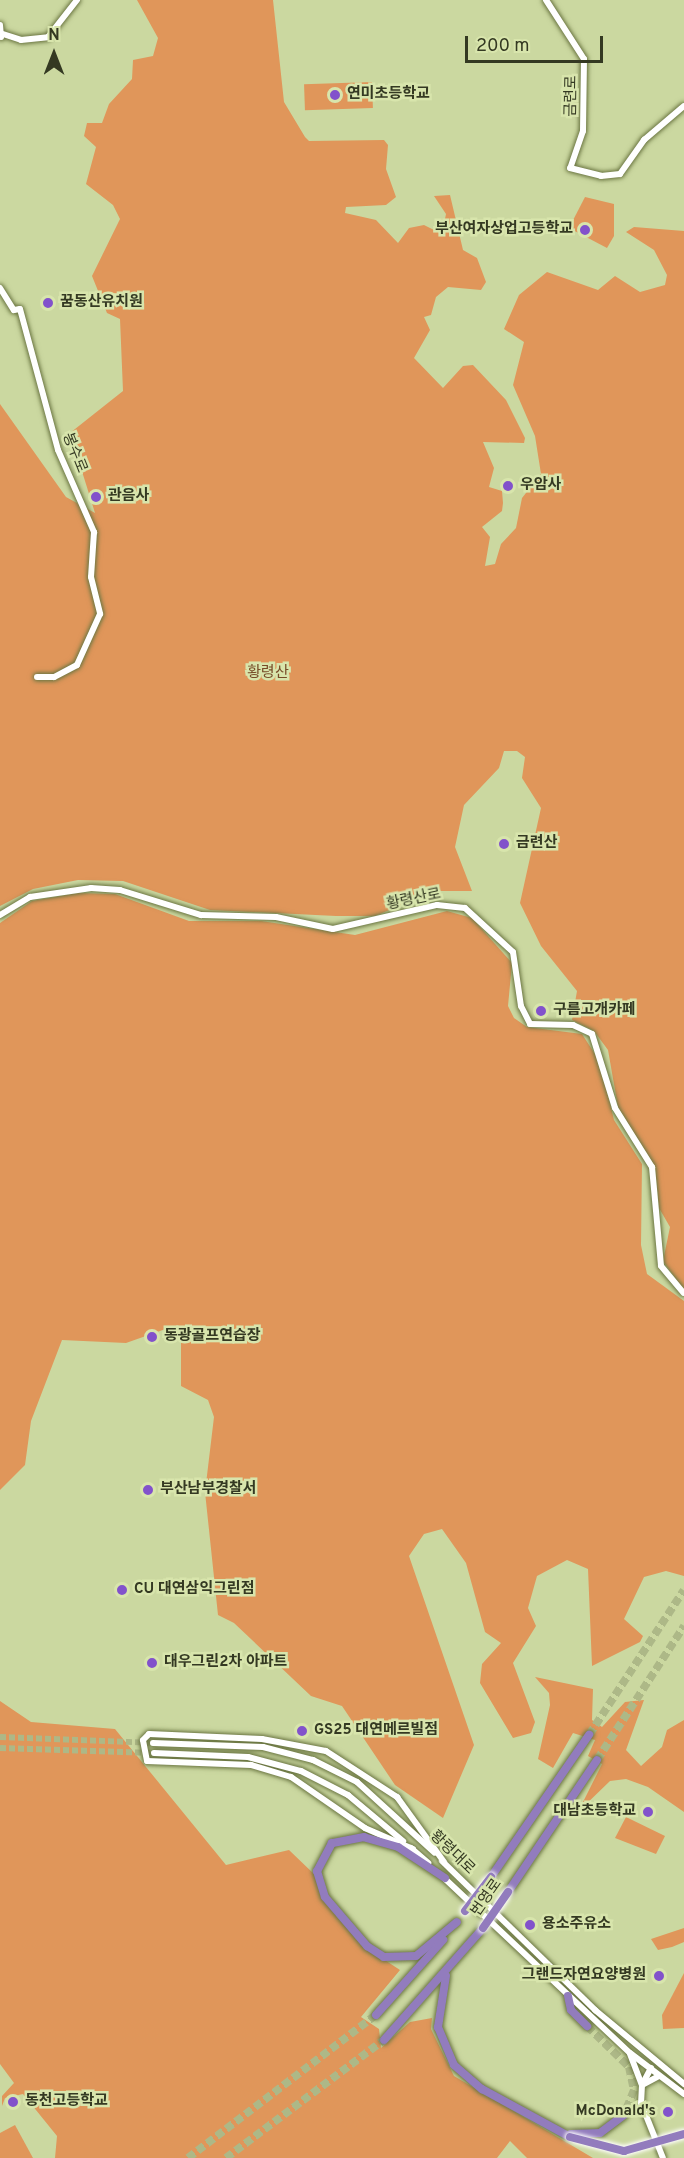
<!DOCTYPE html>
<html>
<head>
<meta charset="utf-8">
<style>
	body { margin:0 }
	#map { position:relative; width:684px; height:2158px; overflow:hidden; background:#cbd8a0; font-family:Overpass,"Noto Sans KR",sans-serif }
	div>[style] { position:absolute }
	.green>* { inset:0; background:#e0965a; transform-origin:0 0 }
	.secondary-tunnel>* { height:6px; margin-top:-3px; transform-origin:0; background:repeating-linear-gradient(90deg,#adb887 0 6px,transparent 0 9px) }
	.highway-tunnel>* { height:8px; margin-top:-4px; transform-origin:0; background:repeating-linear-gradient(90deg,#adb887 0 8px,transparent 0 12px) }
	.roads { filter:drop-shadow(0 0 2px #6b7642) drop-shadow(0 0 2px #6b7642) }
	.secondary>* { height:6px; margin:-3px; padding:0 3px; transform-origin:3px; border-radius:3px; background:#fff }
	.highway>* { height:8px; margin:-4px; padding:0 4px; transform-origin:4px; border-radius:4px; background:#927cbd }
	.bridges { filter:drop-shadow(0 0 2px #fff) drop-shadow(0 0 2px #fff) }
	.highway-bridge>* { height:8px; margin:-4px; padding:0 4px; transform-origin:4px; border-radius:4px; background:#927cbd }
	.dots>* { width:16px; height:16px; translate:-50% -50%; box-sizing:border-box; border:3px solid #d8e5ac; border-radius:50% }
	span { translate:-50% -50%; white-space:nowrap; text-align:center; line-height:1.15; -webkit-text-stroke:5px #d8e5ac; paint-order:stroke }
	.poi-label { font-size:15px; color:#343922; font-weight:700 }
	.left { translate:0 -50%; text-align:left }
	.right { translate:-100% -50%; text-align:right }
	.street-label { font-size:15px; color:#343922 }
	.park-label { font-size:15px; color:#774c28 }
	.north { position:absolute; left:24px; top:24px; width:60px; height:60px; -webkit-text-stroke:4px #d8e5ac; paint-order:stroke; rotate:0deg; font-size:16px; font-weight:700; line-height:24px; text-align:center; color:#343922 }
	.north::after { content:''; display:block; margin:auto; width:21px; height:27px; background:#343922; clip-path:polygon(50% 0,100% 100%,50% 72%,0 100%) }
	.scale { position:absolute; left:465px; top:36px; width:138px; height:27px; box-sizing:border-box; border:3px solid #343922; border-top:0; padding-left:8px; font-size:18px; line-height:21px; white-space:nowrap; color:#343922; -webkit-text-stroke:4px #d8e5ac; paint-order:stroke }
</style>
</head>
<body>
<div id="map">
	<div class="green">
		<i style="clip-path:polygon(137px 0,273px 0,284px 102px,305px 137px,309px 141px,384px 140px,388px 145px,386px 169px,396px 197px,386px 205px,346px 207px,345px 213px,376px 220px,398px 243px,409px 228px,424px 225px,442px 234px,446px 214px,434px 196px,450px 195px,463px 250px,477px 258px,486px 282px,481px 290px,448px 287px,436px 297px,431px 315px,424px 317px,430px 330px,414px 358px,443px 388px,463px 366px,473px 365px,506px 400px,525px 438px,524px 443px,483px 442px,494px 468px,489px 487px,502px 491px,503px 503px,502px 511px,482px 527px,490px 537px,485px 566px,495px 564px,501px 544px,516px 528px,522px 498px,541px 474px,535px 436px,513px 385px,524px 342px,504px 329px,519px 295px,547px 272px,598px 290px,615px 276px,640px 292px,665px 285px,667px 275px,654px 250px,626px 232px,634px 227px,684px 231px,684px 1290px,663px 1261px,670px 1227px,659px 1208px,655px 1169px,618px 1107px,608px 1050px,594px 1031px,572px 1020px,577px 991px,541px 946px,520px 903px,541px 808px,522px 778px,525px 757px,517px 751px,504px 751px,499px 768px,464px 805px,455px 847px,472px 891px,435px 891px,375px 916px,336px 916px,210px 910px,123px 881px,78px 880px,33px 889px,0 906px,0 404px,66px 497px,95px 513px,70px 433px,123px 391px,120px 319px,107px 313px,92px 276px,120px 219px,113px 205px,86px 184px,96px 147px,84px 136px,87px 123px,102px 123px,109px 104px,132px 79px,133px 60px,153px 56px,158px 38px)"></i>
		<i style="left:372px;top:82px;width:26px;height:68px;rotate:88deg"></i>
		<i style="clip-path:polygon(585px 197px,614px 204px,614px 236px,607px 248px,569px 228px)"></i>
		<i style="clip-path:polygon(78px 893px,115px 894px,189px 921px,261px 921px,355px 935px,447px 911px,472px 918px,512px 963px,508px 1006px,514px 1018px,527px 1027px,582px 1034px,600px 1062px,614px 1120px,642px 1164px,641px 1245px,647px 1274px,684px 1301px,684px 1576px,666px 1571px,644px 1577px,624px 1619px,643px 1636px,640px 1642px,592px 1666px,588px 1569px,567px 1560px,537px 1576px,528px 1608px,536px 1626px,513px 1663px,535px 1722px,531px 1733px,513px 1738px,480px 1683px,482px 1664px,501px 1643px,485px 1632px,466px 1563px,442px 1529px,424px 1534px,409px 1556px,474px 1745px,443px 1818px,395px 1785px,342px 1706px,311px 1696px,234px 1623px,218px 1615px,205px 1492px,214px 1417px,208px 1400px,181px 1386px,181px 1335px,174px 1326px,126px 1343px,62px 1340px,31px 1421px,25px 1465px,0 1490px,0 923px,32px 901px)"></i>
		<i style="clip-path:polygon(535px 1677px,593px 1689px,592px 1720px,602px 1727px,625px 1702px,644px 1700px,626px 1750px,641px 1766px,662px 1747px,667px 1730px,684px 1720px,684px 1812px,648px 1787px,626px 1779px,610px 1781px,578px 1812px,602px 1764px,588px 1756px,595px 1740px,573px 1733px,553px 1768px,538px 1759px,550px 1705px,549px 1693px)"></i>
		<i style="clip-path:polygon(0 1701px,31px 1722px,115px 1729px,226px 1865px,289px 1850px,314px 1874px,322px 1898px,362px 1945px,400px 1970px,361px 2017px,379px 2029px,381px 2048px,410px 2022px,432px 2018px,431px 2029px,454px 2076px,593px 2158px,527px 2158px,510px 2141px,497px 2158px,55px 2158px,57px 2136px,23px 2094px,5px 2098px,2px 2106px,2px 2096px,14px 2083px,0 2064px)"></i>
		<i style="clip-path:polygon(626px 1817px,665px 1836px,656px 1854px,615px 1838px)"></i>
		<i style="clip-path:polygon(684px 1928px,684px 1942px,672px 1947px,658px 1950px,651px 1939px)"></i>
		<i style="clip-path:polygon(684px 1973px,684px 2028px,663px 2029px,662px 2015px)"></i>
		<i style="clip-path:polygon(15px 2125px,33px 2158px,0 2158px,0 2133px)"></i>
	</div>
	<div class="secondary-tunnel">
		<i style="left:0;top:1737px;width:153px;rotate:2.2deg"></i>
		<i style="left:0;top:1748px;width:154px;rotate:1.9deg"></i>
	</div>
	<div class="highway-tunnel">
		<i style="left:589px;top:1735px;width:173px;rotate:-56.8deg"></i>
		<i style="left:597px;top:1760px;width:160px;rotate:-57deg"></i>
		<i style="left:587px;top:2026px;width:59px;rotate:44.3deg"></i>
		<i style="left:629px;top:2067px;width:24px;rotate:78deg"></i>
		<i style="left:634px;top:2090px;width:27px;rotate:112deg"></i>
		<i style="left:188px;top:2158px;width:236px;rotate:-37.3deg"></i>
		<i style="left:226px;top:2158px;width:197px;rotate:-36.8deg"></i>
	</div>
	<div class="roads">
		<div class="secondary">
			<i style="left:546px;top:0;width:70px;rotate:57.2deg"></i>
			<i style="left:584px;top:59px;width:72px;rotate:90.8deg"></i>
			<i style="left:583px;top:131px;width:39px;rotate:109deg"></i>
			<i style="left:570px;top:168px;width:32px;rotate:14deg"></i>
			<i style="left:601px;top:176px;width:19px;rotate:-6deg"></i>
			<i style="left:620px;top:174px;width:42px;rotate:-54.8deg"></i>
			<i style="left:644px;top:140px;width:52px;rotate:-40.4deg"></i>
			<i style="left:0;top:25px;width:12px;rotate:85deg"></i>
			<i style="left:3px;top:34px;width:19px;rotate:18deg"></i>
			<i style="left:21px;top:40px;width:27px;rotate:-6deg"></i>
			<i style="left:48px;top:37px;width:47px;rotate:-51.9deg"></i>
			<i style="left:0;top:288px;width:26px;rotate:58deg"></i>
			<i style="left:14px;top:310px;width:6px;rotate:-9deg"></i>
			<i style="left:20px;top:309px;width:146px;rotate:74.9deg"></i>
			<i style="left:58px;top:450px;width:90px;rotate:66.3deg"></i>
			<i style="left:94px;top:532px;width:45px;rotate:93.8deg"></i>
			<i style="left:91px;top:577px;width:38px;rotate:76deg"></i>
			<i style="left:100px;top:614px;width:56px;rotate:114.3deg"></i>
			<i style="left:77px;top:665px;width:26px;rotate:152deg"></i>
			<i style="left:54px;top:677px;width:17px;rotate:180deg"></i>
			<i style="left:0;top:915px;width:35px;rotate:-31deg"></i>
			<i style="left:30px;top:897px;width:62px;rotate:-8.4deg"></i>
			<i style="left:91px;top:888px;width:29px;rotate:4deg"></i>
			<i style="left:120px;top:890px;width:85px;rotate:17.2deg"></i>
			<i style="left:201px;top:915px;width:75px;rotate:1.5deg"></i>
			<i style="left:276px;top:917px;width:58px;rotate:11.9deg"></i>
			<i style="left:333px;top:929px;width:107px;rotate:-13deg"></i>
			<i style="left:437px;top:905px;width:28px;rotate:6deg"></i>
			<i style="left:465px;top:908px;width:65px;rotate:42.5deg"></i>
			<i style="left:513px;top:952px;width:55px;rotate:81.6deg"></i>
			<i style="left:521px;top:1006px;width:20px;rotate:63deg"></i>
			<i style="left:530px;top:1024px;width:43px;rotate:1.3deg"></i>
			<i style="left:573px;top:1025px;width:21px;rotate:25deg"></i>
			<i style="left:592px;top:1034px;width:77px;rotate:72.7deg"></i>
			<i style="left:615px;top:1108px;width:70px;rotate:57.9deg"></i>
			<i style="left:652px;top:1167px;width:99px;rotate:84.8deg"></i>
			<i style="left:661px;top:1266px;width:35px;rotate:50deg"></i>
			<i style="left:153px;top:1743px;width:110px;rotate:2.1deg"></i>
			<i style="left:263px;top:1747px;width:52px;rotate:14.6deg"></i>
			<i style="left:313px;top:1760px;width:49px;rotate:26.6deg"></i>
			<i style="left:357px;top:1782px;width:105px;rotate:42.3deg"></i>
			<i style="left:154px;top:1753px;width:94px;rotate:2.4deg"></i>
			<i style="left:248px;top:1757px;width:55px;rotate:14.8deg"></i>
			<i style="left:301px;top:1771px;width:53px;rotate:27.1deg"></i>
			<i style="left:348px;top:1795px;width:72px;rotate:39.9deg"></i>
			<i style="left:411px;top:1848px;width:23px;rotate:41deg"></i>
			<i style="left:413px;top:1849px;width:52px;rotate:-156.4deg"></i>
			<i style="left:365px;top:1828px;width:90px;rotate:-145.4deg"></i>
			<i style="left:291px;top:1777px;width:42px;rotate:-163.3deg"></i>
			<i style="left:251px;top:1765px;width:104px;rotate:-177.8deg"></i>
			<i style="left:147px;top:1761px;width:21px;rotate:-101deg"></i>
			<i style="left:143px;top:1740px;width:8px;rotate:-45deg"></i>
			<i style="left:149px;top:1734px;width:113px;rotate:2.5deg"></i>
			<i style="left:262px;top:1739px;width:65px;rotate:10.6deg"></i>
			<i style="left:326px;top:1751px;width:85px;rotate:32.9deg"></i>
			<i style="left:397px;top:1797px;width:80px;rotate:54.1deg"></i>
			<i style="left:442px;top:1861px;width:214px;rotate:44.2deg"></i>
			<i style="left:595px;top:2010px;width:116px;rotate:39.7deg"></i>
			<i style="left:442px;top:1876px;width:258px;rotate:43.3deg"></i>
			<i style="left:630px;top:2053px;width:68px;rotate:37.2deg"></i>
			<i style="left:630px;top:2054px;width:33px;rotate:69deg"></i>
			<i style="left:642px;top:2085px;width:19px;rotate:-28deg"></i>
			<i style="left:651px;top:2068px;width:19px;rotate:118deg"></i>
			<i style="left:642px;top:2085px;width:18px;rotate:93deg"></i>
			<i style="left:641px;top:2103px;width:59px;rotate:68.2deg"></i>
		</div>
		<div class="highway">
			<i style="left:491px;top:1877px;width:173px;rotate:-55.4deg"></i>
			<i style="left:445px;top:1878px;width:56px;rotate:-146.6deg"></i>
			<i style="left:398px;top:1847px;width:35px;rotate:-164deg"></i>
			<i style="left:364px;top:1837px;width:33px;rotate:169deg"></i>
			<i style="left:332px;top:1843px;width:32px;rotate:118deg"></i>
			<i style="left:317px;top:1871px;width:27px;rotate:73deg"></i>
			<i style="left:325px;top:1897px;width:65px;rotate:49.4deg"></i>
			<i style="left:367px;top:1946px;width:20px;rotate:33deg"></i>
			<i style="left:384px;top:1957px;width:32px;rotate:-2deg"></i>
			<i style="left:416px;top:1956px;width:53px;rotate:-39.7deg"></i>
			<i style="left:508px;top:1892px;width:159px;rotate:-56deg"></i>
			<i style="left:446px;top:1976px;width:52px;rotate:98.9deg"></i>
			<i style="left:438px;top:2027px;width:41px;rotate:67.2deg"></i>
			<i style="left:454px;top:2065px;width:37px;rotate:41deg"></i>
			<i style="left:482px;top:2089px;width:100px;rotate:28.6deg"></i>
			<i style="left:568px;top:1996px;width:14px;rotate:78deg"></i>
			<i style="left:571px;top:2010px;width:23px;rotate:45deg"></i>
			<i style="left:376px;top:2015px;width:101px;rotate:-48.2deg"></i>
			<i style="left:384px;top:2040px;width:149px;rotate:-48.5deg"></i>
			<i style="left:571px;top:2134px;width:29px;rotate:-2deg"></i>
			<i style="left:600px;top:2133px;width:30px;rotate:-37deg"></i>
		</div>
	</div>
	<div class="bridges">
		<div class="highway-bridge">
			<i style="left:465px;top:1911px;width:43px;rotate:-52.6deg"></i>
			<i style="left:483px;top:1928px;width:44px;rotate:-55.2deg"></i>
			<i style="left:570px;top:2137px;width:56px;rotate:14.5deg"></i>
			<i style="left:624px;top:2151px;width:62px;rotate:-15.8deg"></i>
		</div>
	</div>
	<div class="dots">
		<i style="left:335px;top:95px;background:#8252cb"></i>
		<i style="left:585px;top:230px;background:#8252cb"></i>
		<i style="left:48px;top:303px;background:#8252cb"></i>
		<i style="left:508px;top:486px;background:#8252cb"></i>
		<i style="left:96px;top:497px;background:#8252cb"></i>
		<i style="left:504px;top:844px;background:#8252cb"></i>
		<i style="left:541px;top:1011px;background:#8252cb"></i>
		<i style="left:152px;top:1337px;background:#8252cb"></i>
		<i style="left:148px;top:1490px;background:#8252cb"></i>
		<i style="left:122px;top:1590px;background:#8252cb"></i>
		<i style="left:152px;top:1663px;background:#8252cb"></i>
		<i style="left:302px;top:1731px;background:#8252cb"></i>
		<i style="left:648px;top:1812px;background:#8252cb"></i>
		<i style="left:530px;top:1925px;background:#8252cb"></i>
		<i style="left:659px;top:1976px;background:#8252cb"></i>
		<i style="left:13px;top:2102px;background:#8252cb"></i>
		<i style="left:668px;top:2112px;background:#8252cb"></i>
	</div>
	<div class="poi-label">
		<span class="left" style="left:347px;top:95px">연미초등학교</span>
		<span class="right" style="left:573px;top:230px">부산여자상업고등학교</span>
		<span class="left" style="left:60px;top:303px">꿈동산유치원</span>
		<span class="left" style="left:520px;top:486px">우암사</span>
		<span class="left" style="left:108px;top:497px">관음사</span>
		<span class="left" style="left:516px;top:844px">금련산</span>
		<span class="left" style="left:553px;top:1011px">구름고개카페</span>
		<span class="left" style="left:164px;top:1337px">동광골프연습장</span>
		<span class="left" style="left:160px;top:1490px">부산남부경찰서</span>
		<span class="left" style="left:134px;top:1590px">CU 대연삼익그린점</span>
		<span class="left" style="left:164px;top:1663px">대우그린2차 아파트</span>
		<span class="left" style="left:314px;top:1731px">GS25 대연메르빌점</span>
		<span class="right" style="left:636px;top:1812px">대남초등학교</span>
		<span class="left" style="left:542px;top:1925px">용소주유소</span>
		<span class="right" style="left:646px;top:1976px">그랜드자연요양병원</span>
		<span class="left" style="left:25px;top:2102px">동천고등학교</span>
		<span class="right" style="left:656px;top:2112px">McDonald's</span>
	</div>
	<div class="street-label">
		<span style="left:572px;top:96px;rotate:-89deg">금련로</span>
		<span style="left:74px;top:453px;rotate:68deg">봉수로</span>
		<span style="left:414px;top:900px;rotate:-12deg">황령산로</span>
		<span style="left:452px;top:1853px;rotate:44deg">황령대로</span>
		<span style="left:487px;top:1898px;rotate:-55deg">번영로</span>
	</div>
	<div class="park-label">
		<span style="left:268px;top:674px">황령산</span>
	</div>
	<div class="north">N</div>
	<div class="scale">200 m</div>
</div>
</body>
</html>
